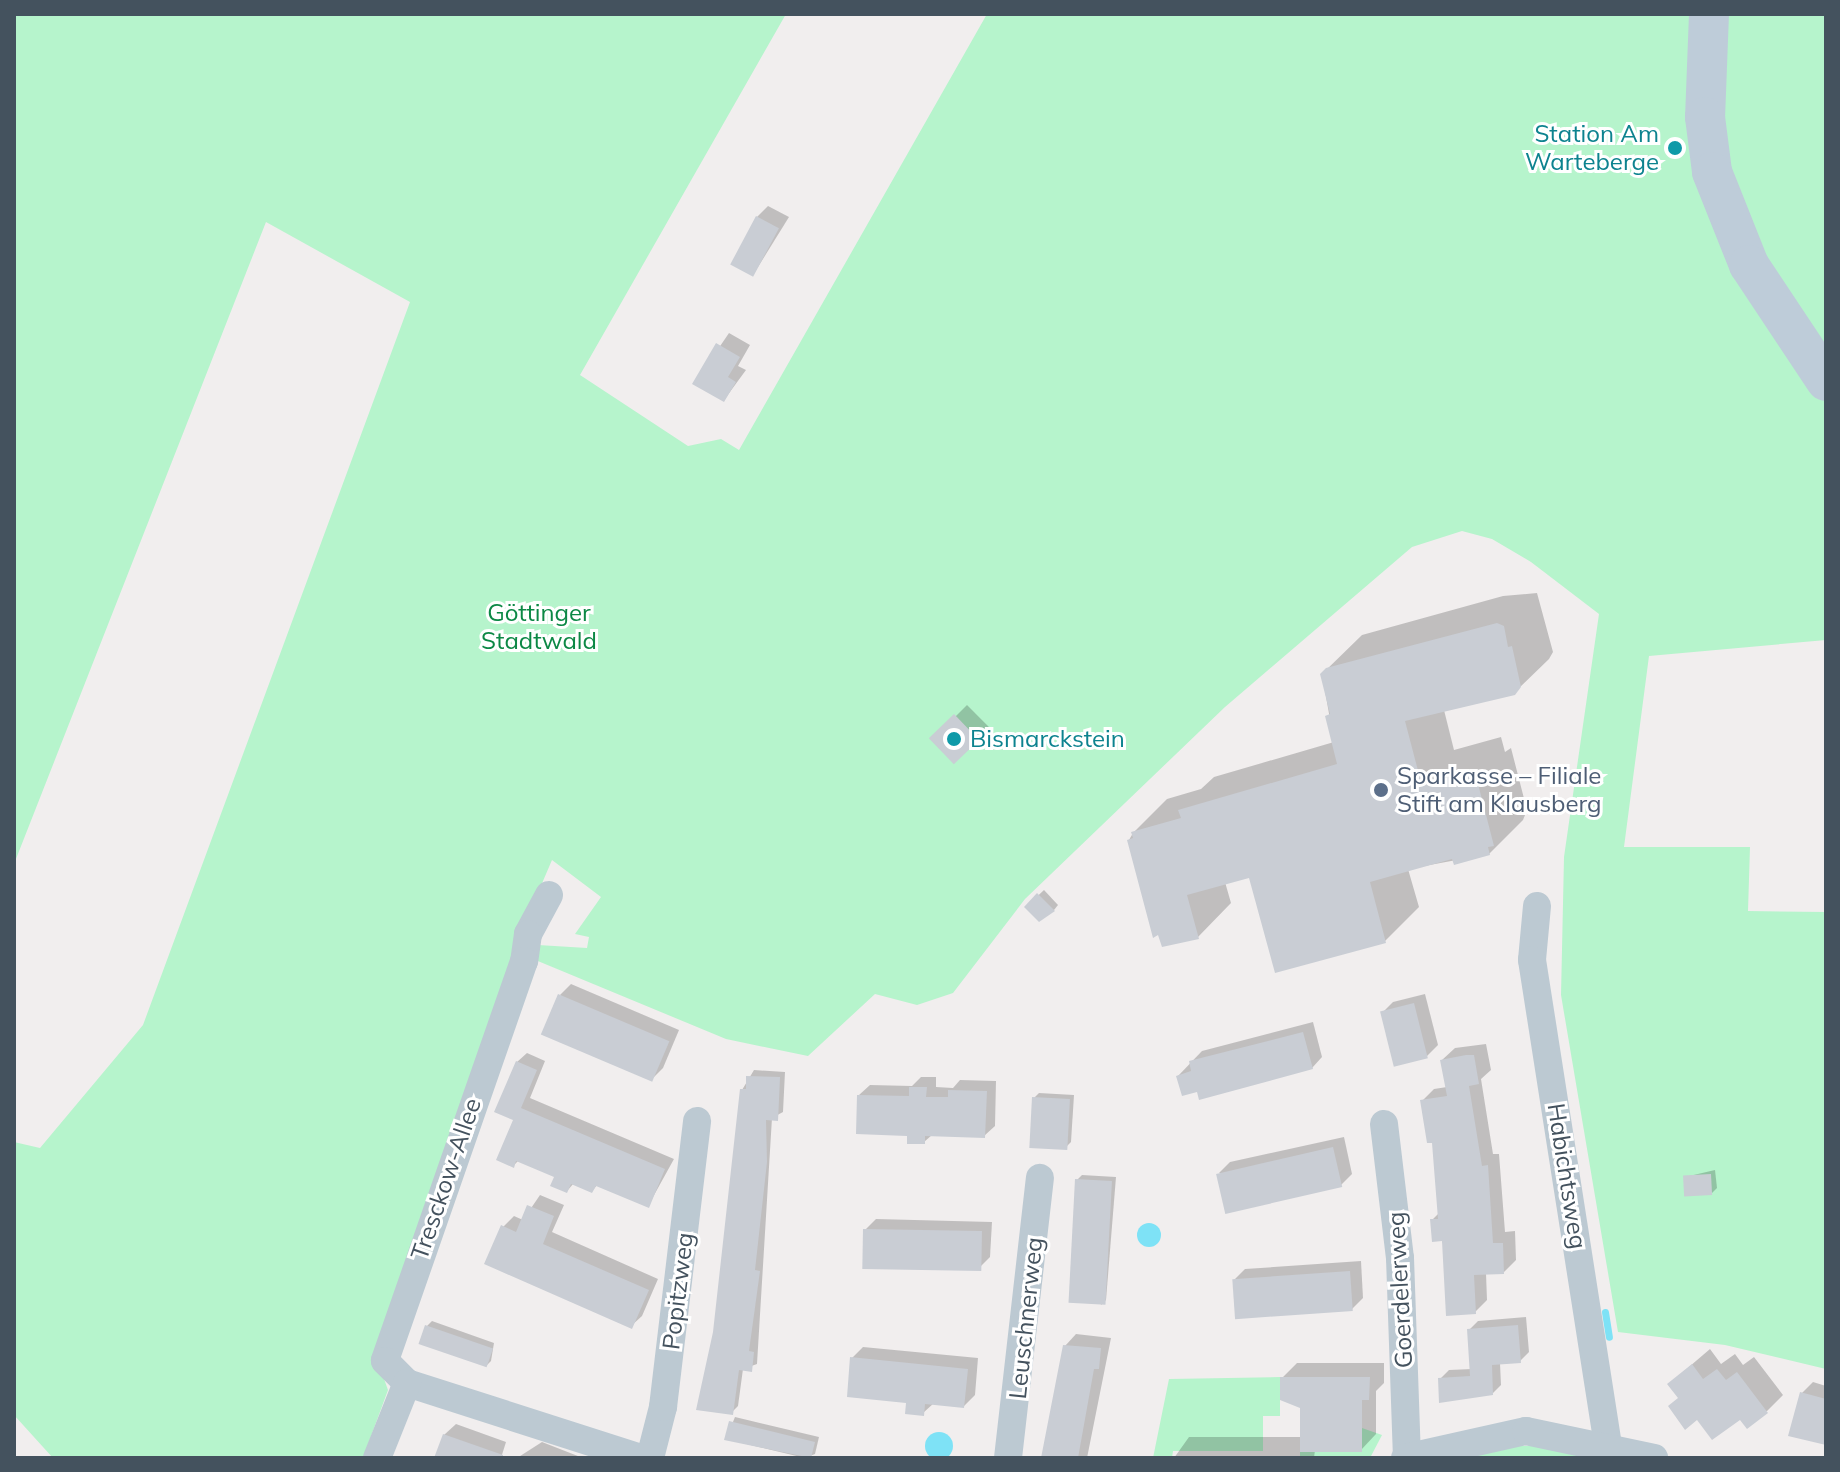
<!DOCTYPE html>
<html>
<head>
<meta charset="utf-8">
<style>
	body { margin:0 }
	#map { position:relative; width:1840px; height:1472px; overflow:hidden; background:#f1eeee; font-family:Mulish,sans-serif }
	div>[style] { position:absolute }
	.green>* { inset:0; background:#b6f4cc }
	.water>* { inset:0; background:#7ee2f6 }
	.round { border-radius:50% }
	.shadow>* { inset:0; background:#0003; transform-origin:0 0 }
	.stream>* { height:7px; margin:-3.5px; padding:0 3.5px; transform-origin:3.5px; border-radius:3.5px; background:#7ee2f6 }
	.building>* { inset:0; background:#c9cdd4; transform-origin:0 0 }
	.street>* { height:28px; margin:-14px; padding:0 14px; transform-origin:14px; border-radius:14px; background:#bcc9d2 }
	.secondary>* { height:40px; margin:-20px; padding:0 20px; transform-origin:20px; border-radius:20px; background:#beccd9 }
	.dots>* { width:22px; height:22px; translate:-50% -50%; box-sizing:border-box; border:4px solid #fff; border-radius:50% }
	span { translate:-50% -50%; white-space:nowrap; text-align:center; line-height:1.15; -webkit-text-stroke:6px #fff; paint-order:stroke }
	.culture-label { font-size:24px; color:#0d838f }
	.right { translate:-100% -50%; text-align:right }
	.left { translate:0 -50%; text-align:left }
	.park-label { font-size:24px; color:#0c8845 }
	.service-label { font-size:24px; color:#4e5e75 }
	.street-label { font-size:24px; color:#44525e }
	.frame { position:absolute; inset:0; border:16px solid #44525e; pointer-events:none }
</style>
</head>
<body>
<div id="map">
	<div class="green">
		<i style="clip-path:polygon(14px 14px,786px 14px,580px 375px,688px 446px,721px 439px,739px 450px,987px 14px,1826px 14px,1826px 640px,1649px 656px,1624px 847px,1750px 847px,1748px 911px,1826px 912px,1826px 1369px,1725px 1345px,1618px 1332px,1561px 995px,1564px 857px,1599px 614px,1531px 562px,1492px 539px,1462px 531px,1412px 547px,1225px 707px,1025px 899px,953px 993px,917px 1005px,875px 994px,808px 1056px,726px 1039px,533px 959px,538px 945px,587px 948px,589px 937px,575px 934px,601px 897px,552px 860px,525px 923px,378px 1362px,388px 1390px,363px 1458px,53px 1458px,14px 1415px,14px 1142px,40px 1148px,143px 1025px,410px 302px,266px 222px,14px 864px)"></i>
		<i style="clip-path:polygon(1280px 1377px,1280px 1416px,1263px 1416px,1263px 1451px,1173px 1451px,1172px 1458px,1153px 1458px,1169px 1379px)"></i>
		<i style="clip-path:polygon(1362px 1428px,1382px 1435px,1370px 1458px,1300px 1458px,1300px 1451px)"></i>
		<i style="clip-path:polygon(1512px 1446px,1543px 1446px,1591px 1456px,1461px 1458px)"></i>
	</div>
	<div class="water">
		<i class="round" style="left:1137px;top:1223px;width:24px;height:24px"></i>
		<i class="round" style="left:925px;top:1432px;width:28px;height:28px"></i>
	</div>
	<div class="shadow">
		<i style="clip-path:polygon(768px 206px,789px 217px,753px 275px,757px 217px)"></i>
		<i style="clip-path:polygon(729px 333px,750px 345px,738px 366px,746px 370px,724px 400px,695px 383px)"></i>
		<i style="clip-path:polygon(1537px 593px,1553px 652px,1549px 659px,1514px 693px,1444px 710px,1454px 750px,1501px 737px,1505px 752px,1511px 748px,1527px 810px,1523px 820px,1489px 854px,1408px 869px,1419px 907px,1385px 941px,1250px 875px,1225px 882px,1231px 903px,1198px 937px,1129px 840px,1133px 833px,1167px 799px,1201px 789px,1214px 777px,1334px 742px,1322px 674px,1362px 635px,1503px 596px)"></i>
		<i style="left:967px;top:705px;width:31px;height:48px;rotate:45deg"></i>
		<i style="clip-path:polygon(1044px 890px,1058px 905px,1054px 910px,1026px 907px)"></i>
		<i style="clip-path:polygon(571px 984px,679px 1030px,663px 1068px,652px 1079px,560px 995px)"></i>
		<i style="clip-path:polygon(1425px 994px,1438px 1045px,1427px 1056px,1382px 1013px,1393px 1002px)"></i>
		<i style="clip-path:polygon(1313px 1022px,1322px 1057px,1312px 1068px,1198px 1090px,1178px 1076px,1202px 1051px)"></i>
		<i style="clip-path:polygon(1486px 1044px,1491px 1070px,1481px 1079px,1493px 1154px,1499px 1154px,1505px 1232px,1515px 1231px,1516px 1260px,1504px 1272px,1486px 1273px,1487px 1300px,1475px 1312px,1432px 1220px,1439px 1213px,1434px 1140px,1422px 1101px,1434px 1089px,1447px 1087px,1442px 1060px,1455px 1048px)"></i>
		<i style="clip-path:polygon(527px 1053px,545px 1061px,530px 1098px,674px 1159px,648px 1206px,598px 1184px,592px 1191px,574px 1183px,567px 1191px,557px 1176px,519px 1160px,513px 1166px,517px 1062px)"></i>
		<i style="clip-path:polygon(754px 1070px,785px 1072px,783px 1112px,772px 1118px,757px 1364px,743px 1369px,738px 1406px,732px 1412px,715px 1332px,742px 1090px)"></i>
		<i style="clip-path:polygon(921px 1077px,936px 1077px,936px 1087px,953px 1088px,960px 1080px,996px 1081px,995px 1126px,984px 1136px,932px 1135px,924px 1142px,859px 1095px,870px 1085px,912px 1086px)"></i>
		<i style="clip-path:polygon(1039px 1093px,1074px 1095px,1071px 1142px,1066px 1147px,1034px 1098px)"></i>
		<i style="clip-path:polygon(1344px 1137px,1352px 1174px,1341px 1185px,1219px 1173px,1230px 1162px)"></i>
		<i style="clip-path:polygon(1715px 1170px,1717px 1188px,1712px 1193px,1685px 1177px)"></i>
		<i style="clip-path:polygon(1082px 1175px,1116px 1177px,1106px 1300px,1101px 1305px,1077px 1180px)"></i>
		<i style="clip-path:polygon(540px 1195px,564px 1205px,552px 1232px,658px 1279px,642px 1316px,631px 1326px,503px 1227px,514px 1216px,523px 1220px)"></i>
		<i style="clip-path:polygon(876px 1219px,992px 1222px,990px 1257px,979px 1268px,865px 1230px)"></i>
		<i style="clip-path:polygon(1361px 1261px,1363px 1298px,1352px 1309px,1234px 1280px,1245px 1269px)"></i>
		<i style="clip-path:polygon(1526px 1317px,1529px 1352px,1520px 1361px,1500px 1363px,1501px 1385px,1493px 1393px,1440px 1379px,1449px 1370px,1472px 1369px,1469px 1330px,1478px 1321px)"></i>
		<i style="clip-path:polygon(432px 1321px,494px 1343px,491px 1361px,486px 1366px,427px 1326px)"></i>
		<i style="clip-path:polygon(1076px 1334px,1111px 1338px,1087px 1458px,1043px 1458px,1065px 1346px)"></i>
		<i style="clip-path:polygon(863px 1347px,978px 1358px,975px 1395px,964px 1406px,934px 1403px,923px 1413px,852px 1358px)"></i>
		<i style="clip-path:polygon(1710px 1349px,1721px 1364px,1735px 1354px,1743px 1365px,1754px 1357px,1783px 1395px,1767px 1411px,1740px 1417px,1679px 1397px,1669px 1384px)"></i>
		<i style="clip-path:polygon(1297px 1363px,1384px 1363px,1384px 1383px,1376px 1391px,1376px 1434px,1361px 1450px,1315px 1450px,1314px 1458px,1174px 1458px,1189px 1437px,1302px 1437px,1302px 1407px,1282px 1378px)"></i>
		<i style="clip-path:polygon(1813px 1382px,1826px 1386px,1826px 1443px,1802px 1393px)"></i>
		<i style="clip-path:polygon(735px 1417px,819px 1437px,815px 1454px,805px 1458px,726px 1439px)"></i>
		<i style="clip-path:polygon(456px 1424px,506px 1442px,501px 1458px,436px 1458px,444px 1435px)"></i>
		<i style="clip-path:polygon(542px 1442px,583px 1458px,517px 1458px)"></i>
	</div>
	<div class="stream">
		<i style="left:1605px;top:1312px;width:25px;rotate:81deg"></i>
	</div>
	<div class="building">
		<i style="left:756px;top:216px;width:26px;height:55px;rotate:28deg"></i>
		<i style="clip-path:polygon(716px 343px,740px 357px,728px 377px,736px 382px,724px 402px,692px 384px)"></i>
		<i style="clip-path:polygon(1497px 623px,1504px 626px,1508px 647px,1512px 646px,1521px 687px,1515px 695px,1405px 721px,1421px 782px,1468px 769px,1471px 783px,1477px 780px,1494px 846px,1488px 847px,1490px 855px,1454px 865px,1452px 859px,1370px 882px,1386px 943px,1275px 973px,1249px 878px,1187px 895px,1199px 939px,1162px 947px,1158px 935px,1153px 938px,1127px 840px,1133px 838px,1131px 832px,1181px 818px,1178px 810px,1337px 764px,1325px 716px,1330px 714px,1320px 674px,1326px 668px)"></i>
		<i style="left:954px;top:714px;width:36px;height:35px;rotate:46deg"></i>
		<i style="clip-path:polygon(1037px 893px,1055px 911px,1039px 922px,1024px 907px)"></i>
		<i style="left:558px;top:994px;width:121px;height:44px;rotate:23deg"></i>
		<i style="left:1414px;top:1003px;width:57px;height:35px;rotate:76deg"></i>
		<i style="clip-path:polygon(1303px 1032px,1313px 1069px,1199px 1100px,1197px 1092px,1182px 1096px,1176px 1076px,1191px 1071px,1189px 1061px)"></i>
		<i style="clip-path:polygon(1466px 1055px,1474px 1055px,1479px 1084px,1469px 1086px,1482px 1166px,1488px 1165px,1493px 1243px,1503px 1243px,1504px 1274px,1474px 1275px,1476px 1314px,1446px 1316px,1442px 1241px,1432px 1242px,1430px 1219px,1438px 1219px,1432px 1143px,1427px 1143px,1420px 1100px,1447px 1096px,1440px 1060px)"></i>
		<i style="clip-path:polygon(516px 1061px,537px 1070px,521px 1108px,665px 1169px,649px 1208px,596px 1186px,592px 1193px,571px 1184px,567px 1193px,550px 1186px,554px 1177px,516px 1161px,514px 1168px,496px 1160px,513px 1120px,494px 1112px)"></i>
		<i style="clip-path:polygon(746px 1076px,780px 1077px,778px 1121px,766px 1120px,767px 1162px,755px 1270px,760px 1271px,749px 1351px,754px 1352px,752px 1372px,739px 1370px,733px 1415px,696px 1410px,713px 1332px,740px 1089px,746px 1089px)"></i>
		<i style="clip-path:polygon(909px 1087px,927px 1087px,926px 1097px,948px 1097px,948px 1090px,987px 1091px,985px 1138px,925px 1136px,925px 1144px,907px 1144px,907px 1136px,856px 1134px,857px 1095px,909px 1096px)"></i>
		<i style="left:1032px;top:1097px;width:38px;height:51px;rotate:3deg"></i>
		<i style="left:1333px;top:1147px;width:41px;height:120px;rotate:77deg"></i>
		<i style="left:1711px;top:1174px;width:21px;height:28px;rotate:87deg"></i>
		<i style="left:1075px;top:1179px;width:37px;height:124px;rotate:3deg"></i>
		<i style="clip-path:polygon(527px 1205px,554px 1216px,543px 1244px,649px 1290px,632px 1329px,484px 1264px,501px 1225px,516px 1232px)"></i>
		<i style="left:863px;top:1229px;width:119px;height:40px;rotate:1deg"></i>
		<i style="left:1350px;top:1271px;width:40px;height:118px;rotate:86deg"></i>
		<i style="left:425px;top:1325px;width:72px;height:20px;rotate:19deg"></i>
		<i style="clip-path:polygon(1518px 1325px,1521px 1363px,1492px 1365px,1493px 1395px,1439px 1403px,1438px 1378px,1470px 1376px,1467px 1329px)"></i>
		<i style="clip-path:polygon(1063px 1345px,1101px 1348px,1099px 1369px,1094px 1369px,1078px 1458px,1041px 1458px)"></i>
		<i style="clip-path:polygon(850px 1357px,968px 1369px,964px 1408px,925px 1404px,924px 1416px,905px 1414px,906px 1403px,847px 1397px)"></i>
		<i style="clip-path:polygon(1692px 1364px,1703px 1379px,1717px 1369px,1726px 1380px,1737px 1372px,1768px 1413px,1747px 1429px,1740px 1420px,1712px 1440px,1697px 1420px,1685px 1430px,1668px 1406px,1678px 1398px,1667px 1384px)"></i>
		<i style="clip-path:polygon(1280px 1377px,1370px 1377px,1369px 1400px,1362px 1400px,1362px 1452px,1300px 1452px,1300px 1408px,1280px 1400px)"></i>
		<i style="clip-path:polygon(1800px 1392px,1826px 1399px,1826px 1445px,1788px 1436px)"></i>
		<i style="clip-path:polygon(729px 1421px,815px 1442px,811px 1458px,724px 1440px)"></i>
		<i style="clip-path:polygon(443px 1434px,503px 1455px,503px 1458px,434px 1458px)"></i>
	</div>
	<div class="street">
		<i style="left:549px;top:895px;width:44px;rotate:118.3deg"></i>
		<i style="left:528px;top:934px;width:27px;rotate:98deg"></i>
		<i style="left:524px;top:961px;width:423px;rotate:109.2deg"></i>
		<i style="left:385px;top:1361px;width:31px;rotate:45deg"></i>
		<i style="left:407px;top:1383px;width:245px;rotate:17.8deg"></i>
		<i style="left:1537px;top:906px;width:54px;rotate:95.3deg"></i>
		<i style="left:1532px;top:960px;width:492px;rotate:81.1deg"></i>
		<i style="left:1384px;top:1124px;width:135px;rotate:83.2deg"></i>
		<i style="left:1400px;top:1258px;width:199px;rotate:88deg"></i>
		<i style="left:377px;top:1458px;width:81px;rotate:-68.2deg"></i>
		<i style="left:650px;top:1458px;width:53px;rotate:-75.7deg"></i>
		<i style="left:663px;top:1407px;width:288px;rotate:-83.2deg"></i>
		<i style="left:1008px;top:1458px;width:282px;rotate:-83.5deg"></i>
		<i style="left:1405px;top:1458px;width:124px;rotate:-12.6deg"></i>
		<i style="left:1526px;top:1431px;width:131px;rotate:11.9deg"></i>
	</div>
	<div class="secondary">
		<i style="left:1709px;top:14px;width:103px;rotate:92.2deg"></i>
		<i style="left:1705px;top:117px;width:55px;rotate:82.7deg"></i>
		<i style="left:1712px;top:172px;width:100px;rotate:68.3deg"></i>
		<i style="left:1749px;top:265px;width:139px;rotate:56.4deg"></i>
	</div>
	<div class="dots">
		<i style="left:1675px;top:148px;background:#0f9aa8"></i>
		<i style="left:954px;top:739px;background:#0f9aa8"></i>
		<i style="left:1381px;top:790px;background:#5c6f8a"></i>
	</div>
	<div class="culture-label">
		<span class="right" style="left:1659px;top:148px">Station Am<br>Warteberge</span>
		<span class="left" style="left:970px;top:739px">Bismarckstein</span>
	</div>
	<div class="park-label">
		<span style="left:539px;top:627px">Göttinger<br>Stadtwald</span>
	</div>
	<div class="service-label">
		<span class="left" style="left:1397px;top:790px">Sparkasse – Filiale<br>Stift am Klausberg</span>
	</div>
	<div class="street-label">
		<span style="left:1567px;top:1176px;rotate:81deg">Habichtsweg</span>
		<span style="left:446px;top:1179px;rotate:-71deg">Tresckow-Allee</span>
		<span style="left:1400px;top:1290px;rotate:-93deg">Goerdelerweg</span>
		<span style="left:678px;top:1291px;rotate:-83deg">Popitzweg</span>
		<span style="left:1026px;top:1318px;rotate:-84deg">Leuschnerweg</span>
	</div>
	<div class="frame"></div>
</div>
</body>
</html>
